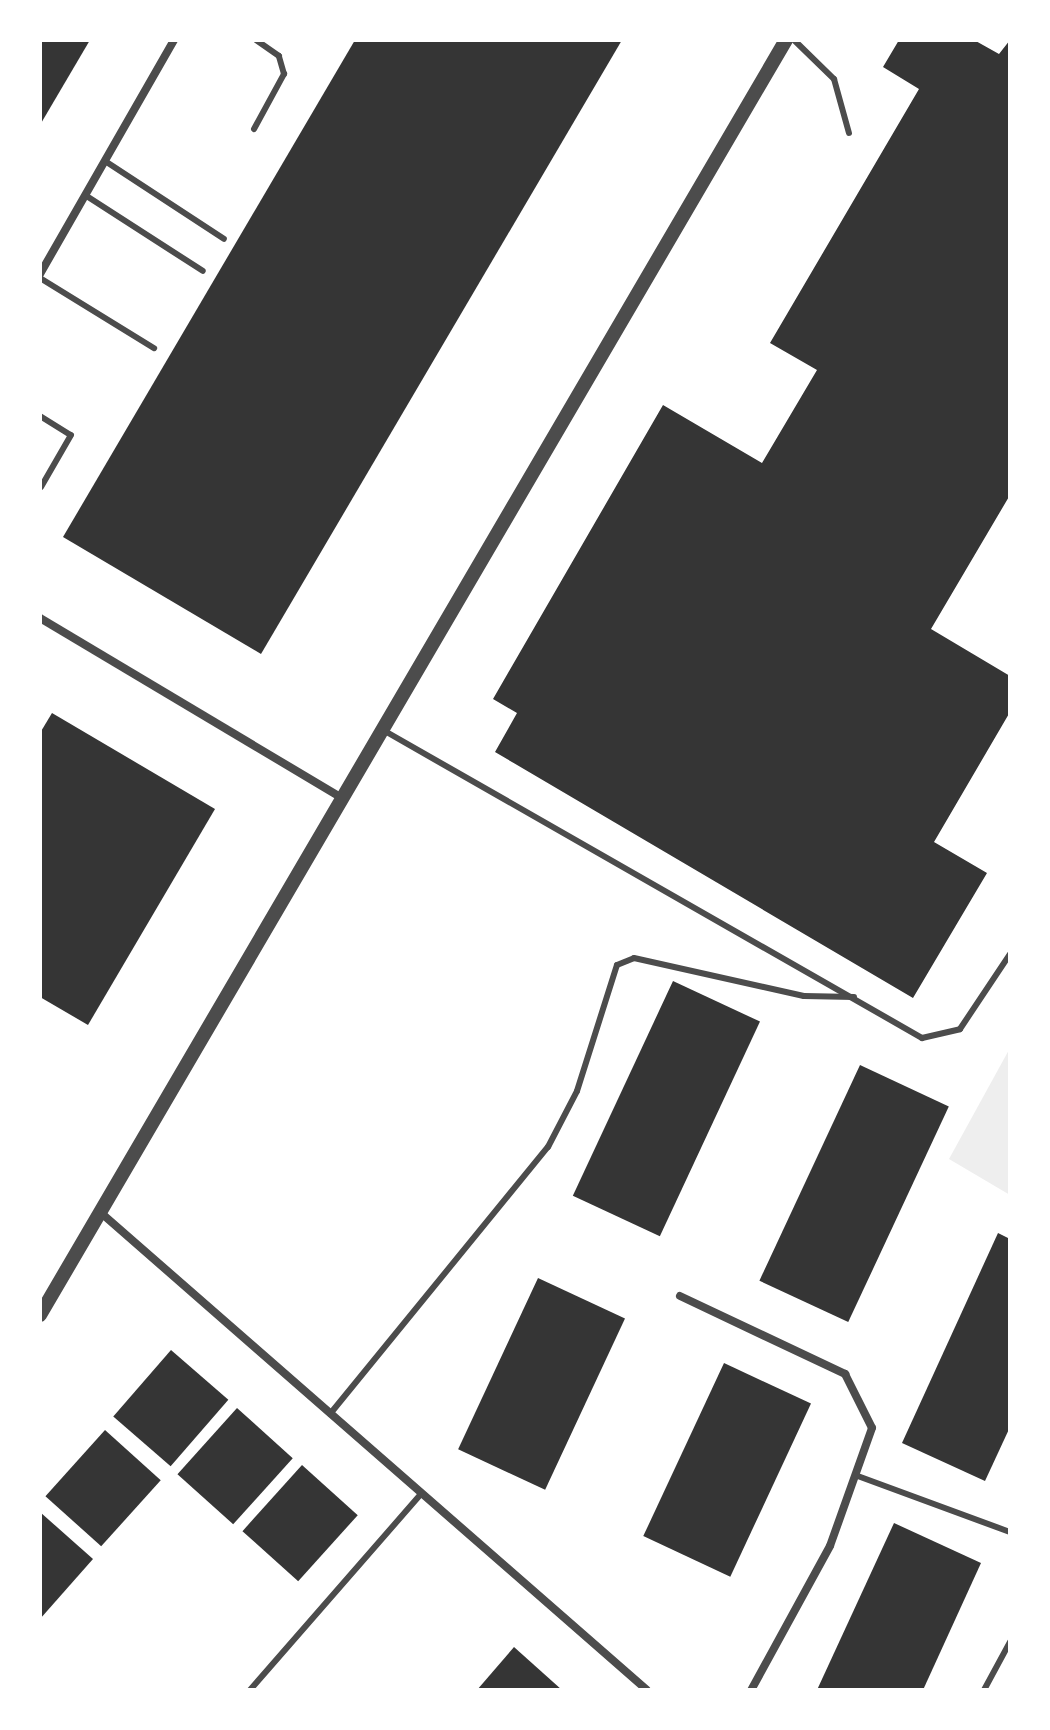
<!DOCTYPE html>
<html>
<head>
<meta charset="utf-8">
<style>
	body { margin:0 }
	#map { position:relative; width:1050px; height:1730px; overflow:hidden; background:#fff; font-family:"IBM Plex Sans",sans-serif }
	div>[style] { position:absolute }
	.green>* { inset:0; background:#eee }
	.building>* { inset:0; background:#353535; transform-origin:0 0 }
	.service>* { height:6px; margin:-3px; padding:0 3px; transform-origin:3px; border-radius:3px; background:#4c4c4c }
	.minor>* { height:8px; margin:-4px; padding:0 4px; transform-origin:4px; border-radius:4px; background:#4c4c4c }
	.tertiary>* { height:14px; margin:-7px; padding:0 7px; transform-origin:7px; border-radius:7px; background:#4c4c4c }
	span { translate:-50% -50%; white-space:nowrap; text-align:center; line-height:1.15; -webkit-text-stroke:6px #fff; paint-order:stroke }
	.frame { position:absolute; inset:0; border:42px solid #fff; pointer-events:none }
</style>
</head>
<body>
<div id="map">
	<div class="green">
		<i style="clip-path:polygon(1010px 1048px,1010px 1195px,949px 1159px)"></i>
	</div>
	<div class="building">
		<i style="clip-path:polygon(40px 40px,90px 40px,40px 125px)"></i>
		<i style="clip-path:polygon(355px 40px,622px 40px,261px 654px,63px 537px)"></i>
		<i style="clip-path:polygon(899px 40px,974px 40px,999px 54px,1010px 40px,1010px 495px,931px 629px,1010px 676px,1010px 712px,934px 842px,987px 873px,913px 998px,495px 752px,517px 713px,493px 699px,663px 405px,762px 463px,817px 370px,770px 343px,919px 89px,883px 67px)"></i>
		<i style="clip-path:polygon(52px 713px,215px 809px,88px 1025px,40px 997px,40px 733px)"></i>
		<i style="left:673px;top:981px;width:96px;height:237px;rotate:25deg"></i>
		<i style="left:860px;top:1065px;width:98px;height:238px;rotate:25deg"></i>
		<i style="clip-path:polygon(998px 1233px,1010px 1239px,1010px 1427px,985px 1481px,902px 1443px)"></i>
		<i style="left:538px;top:1278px;width:96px;height:189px;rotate:25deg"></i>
		<i style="left:171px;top:1350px;width:76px;height:88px;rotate:41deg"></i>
		<i style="left:724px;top:1363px;width:96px;height:191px;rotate:25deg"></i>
		<i style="left:237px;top:1408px;width:75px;height:89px;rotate:42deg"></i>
		<i style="left:105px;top:1430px;width:75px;height:89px;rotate:42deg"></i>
		<i style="left:302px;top:1465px;width:75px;height:89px;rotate:42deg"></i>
		<i style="clip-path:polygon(40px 1512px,93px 1559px,40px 1619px)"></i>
		<i style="clip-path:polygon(894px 1523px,981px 1563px,923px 1690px,817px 1690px)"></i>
		<i style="clip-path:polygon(514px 1647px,562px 1690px,477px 1690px)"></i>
	</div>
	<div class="service">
		<i style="left:794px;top:40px;width:56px;rotate:44.3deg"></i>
		<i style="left:834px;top:79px;width:56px;rotate:74.5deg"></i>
		<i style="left:254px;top:129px;width:63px;rotate:-61.4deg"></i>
		<i style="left:284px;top:74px;width:19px;rotate:-106deg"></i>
		<i style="left:279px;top:56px;width:28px;rotate:-145deg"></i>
		<i style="left:105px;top:161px;width:142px;rotate:33.2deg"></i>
		<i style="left:85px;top:195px;width:140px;rotate:32.8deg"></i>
		<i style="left:40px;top:278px;width:134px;rotate:31.6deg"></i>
		<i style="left:40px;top:416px;width:36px;rotate:32deg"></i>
		<i style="left:71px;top:435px;width:60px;rotate:120deg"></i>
		<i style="left:383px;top:730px;width:621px;rotate:29.74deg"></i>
		<i style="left:922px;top:1038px;width:39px;rotate:-13deg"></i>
		<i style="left:960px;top:1029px;width:90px;rotate:-56.3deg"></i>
		<i style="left:330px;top:1414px;width:345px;rotate:-50.8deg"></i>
		<i style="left:548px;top:1147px;width:63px;rotate:-62.6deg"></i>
		<i style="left:577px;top:1091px;width:132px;rotate:-72.4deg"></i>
		<i style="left:617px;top:965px;width:18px;rotate:-22deg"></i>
		<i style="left:634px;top:958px;width:174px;rotate:12.6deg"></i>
		<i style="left:804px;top:996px;width:50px;rotate:1.1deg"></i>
		<i style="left:855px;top:1475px;width:165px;rotate:20.2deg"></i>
		<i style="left:250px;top:1690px;width:260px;rotate:-48.9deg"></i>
		<i style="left:984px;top:1690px;width:55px;rotate:-61.6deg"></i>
	</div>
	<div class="minor">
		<i style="left:40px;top:274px;width:270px;rotate:-60.2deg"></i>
		<i style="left:40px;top:618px;width:352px;rotate:30.8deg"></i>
		<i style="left:100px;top:1212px;width:726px;rotate:41.15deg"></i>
		<i style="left:680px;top:1296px;width:183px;rotate:25.3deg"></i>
		<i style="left:845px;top:1374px;width:60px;rotate:63.4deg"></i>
		<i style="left:872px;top:1428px;width:125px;rotate:109.6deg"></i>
		<i style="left:830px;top:1546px;width:164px;rotate:118.7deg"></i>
	</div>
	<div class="tertiary">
		<i style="left:40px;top:1315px;width:1477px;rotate:-59.67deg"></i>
	</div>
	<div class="frame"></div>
</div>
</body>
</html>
